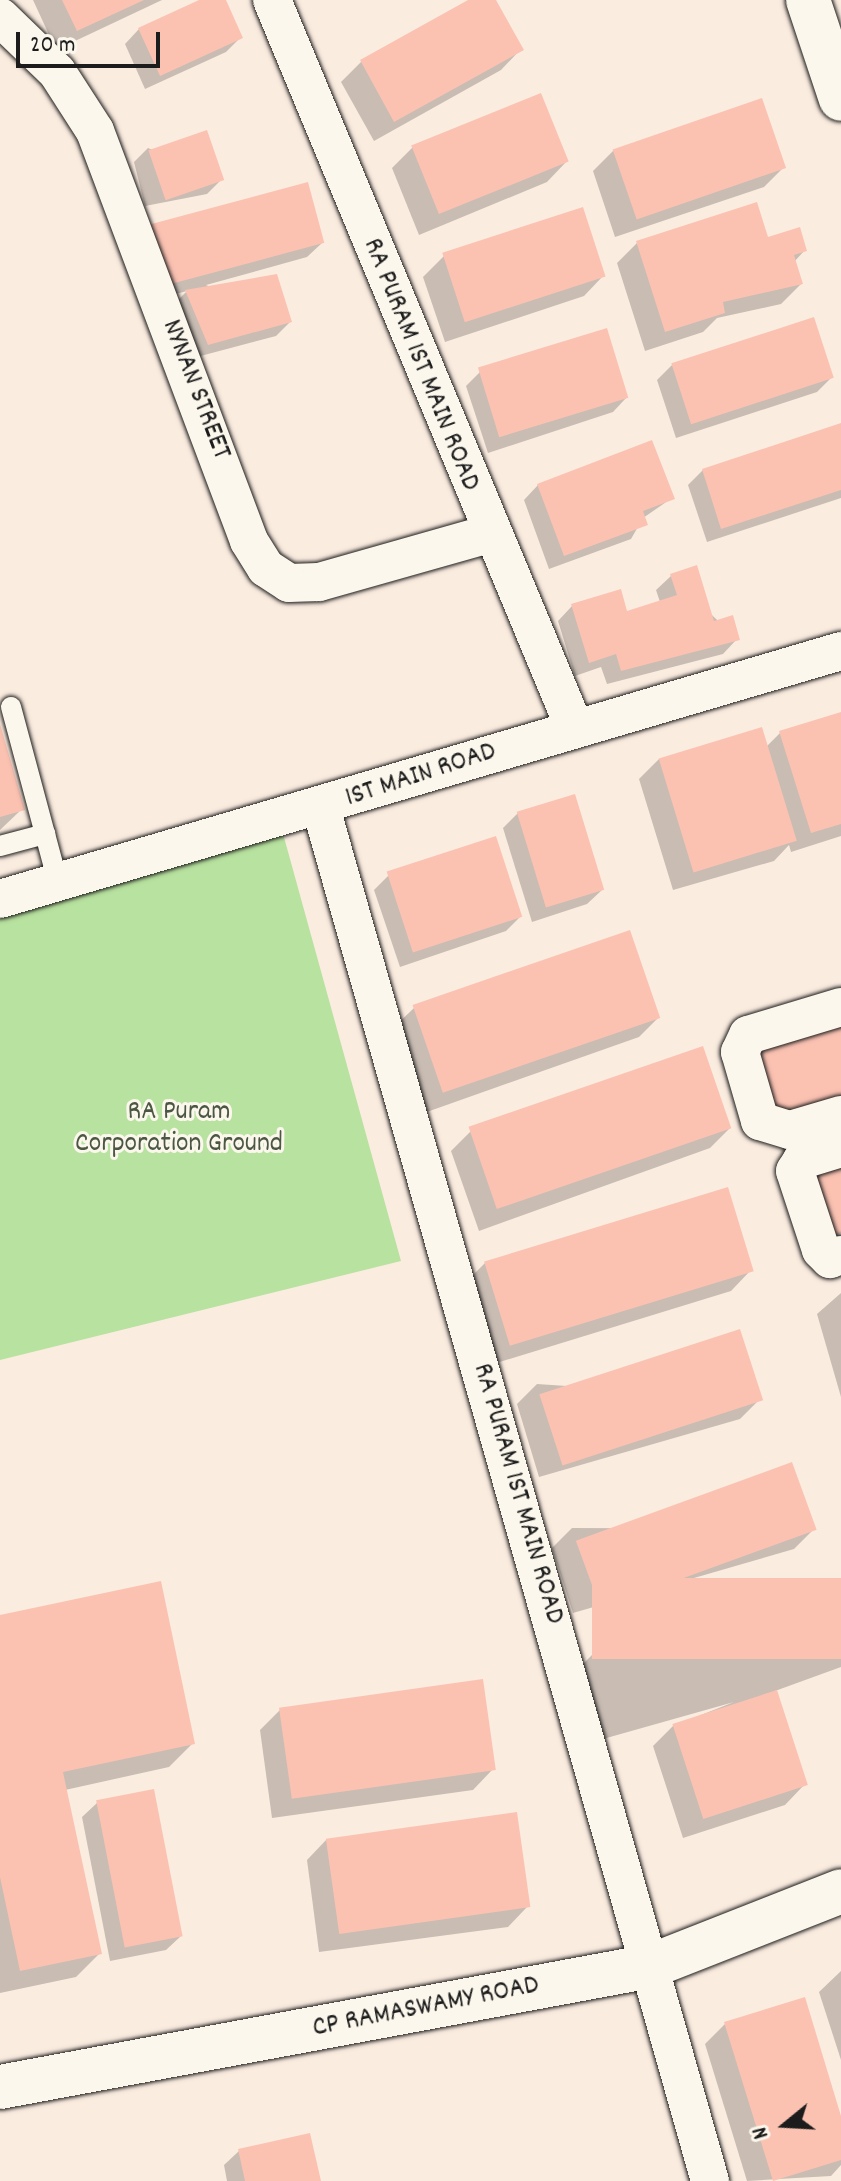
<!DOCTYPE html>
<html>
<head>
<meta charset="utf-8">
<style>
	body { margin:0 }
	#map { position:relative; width:841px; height:2181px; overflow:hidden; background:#fbece0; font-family:Dekko,sans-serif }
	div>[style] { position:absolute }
	.green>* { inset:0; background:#b8e29f }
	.shadow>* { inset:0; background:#0003 }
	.building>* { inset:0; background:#fbc2b2; transform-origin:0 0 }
	.roads { filter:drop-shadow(0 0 2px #1c1c1c) drop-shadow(0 0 2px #1c1c1c) }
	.service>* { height:20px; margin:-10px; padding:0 10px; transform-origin:10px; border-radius:10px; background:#fbf7ec }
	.minor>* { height:38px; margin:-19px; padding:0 19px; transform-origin:19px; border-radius:19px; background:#fbf7ec }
	.secondary>* { height:44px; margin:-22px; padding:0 22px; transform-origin:22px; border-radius:22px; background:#fbf7ec }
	span { translate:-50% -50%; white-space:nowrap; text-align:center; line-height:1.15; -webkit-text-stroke:6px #fbf7ec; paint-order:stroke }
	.street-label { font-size:28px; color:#1c1c1c }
	.park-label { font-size:28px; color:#4b5743 }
	.north { position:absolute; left:745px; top:2085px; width:80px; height:80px; -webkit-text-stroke:6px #fbf7ec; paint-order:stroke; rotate:252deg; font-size:22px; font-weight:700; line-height:32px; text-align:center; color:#1c1c1c }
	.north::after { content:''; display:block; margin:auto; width:28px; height:36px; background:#1c1c1c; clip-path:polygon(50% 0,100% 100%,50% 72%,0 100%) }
	.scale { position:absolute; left:16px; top:32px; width:144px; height:36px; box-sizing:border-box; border:4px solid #1c1c1c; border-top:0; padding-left:10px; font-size:24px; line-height:28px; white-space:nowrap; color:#1c1c1c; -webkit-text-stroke:6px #fbf7ec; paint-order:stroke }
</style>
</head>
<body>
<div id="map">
	<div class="green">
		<i style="clip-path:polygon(282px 830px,401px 1261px,0 1360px,0 916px)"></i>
	</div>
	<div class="shadow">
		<i style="clip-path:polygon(33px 0,162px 0,56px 50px)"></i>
		<i style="clip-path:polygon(204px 0,223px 0,240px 38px,226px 52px,145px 89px,125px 44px,139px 29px)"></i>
		<i style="clip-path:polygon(472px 0,494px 0,521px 49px,501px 70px,374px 141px,341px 82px,361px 62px)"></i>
		<i style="clip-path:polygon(540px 95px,567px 161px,547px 182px,419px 235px,392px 168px,412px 148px)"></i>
		<i style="clip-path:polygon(148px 148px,221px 180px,207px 194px,145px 206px,134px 162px)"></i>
		<i style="clip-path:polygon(613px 151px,784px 167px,764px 187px,615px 237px,593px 171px)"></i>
		<i style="clip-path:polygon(767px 239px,805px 250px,794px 262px,801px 284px,781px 304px,717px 318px,703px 332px,645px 351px,617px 263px,637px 243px)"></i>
		<i style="clip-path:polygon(137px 242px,322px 243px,307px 257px,206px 285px,290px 322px,276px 336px,193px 358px,172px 306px,187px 291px,153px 300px)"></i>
		<i style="clip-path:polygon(444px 256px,604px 275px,584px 296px,445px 342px,423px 277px)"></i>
		<i style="clip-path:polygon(672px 365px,831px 378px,817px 392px,676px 438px,657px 380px)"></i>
		<i style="clip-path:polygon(480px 372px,627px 397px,613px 412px,488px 453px,466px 386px)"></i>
		<i style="clip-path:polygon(841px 426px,841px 498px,707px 542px,688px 485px,703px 470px)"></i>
		<i style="clip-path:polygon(538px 485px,672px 498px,643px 518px,631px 539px,549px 569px,524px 500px)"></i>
		<i style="clip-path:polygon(671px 576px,737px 639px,723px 654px,607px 684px,601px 667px,575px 676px,558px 621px,572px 606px,625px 614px,660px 602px,656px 590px)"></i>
		<i style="clip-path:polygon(841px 714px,841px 836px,791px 852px,789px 845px,774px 861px,673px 890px,639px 779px,659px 759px,766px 747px,780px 733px)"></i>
		<i style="clip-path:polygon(0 729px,22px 809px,0 830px)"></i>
		<i style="clip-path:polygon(518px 813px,602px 890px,587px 904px,532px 922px,503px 828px)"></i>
		<i style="clip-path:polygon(388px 876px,521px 916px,506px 931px,400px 967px,374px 890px)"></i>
		<i style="clip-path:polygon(414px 1008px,659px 1017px,639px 1037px,424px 1113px,393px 1028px)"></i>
		<i style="clip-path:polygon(730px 1128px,710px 1148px,479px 1231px,451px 1151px,471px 1131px)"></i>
		<i style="clip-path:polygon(485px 1263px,751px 1270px,731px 1291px,490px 1365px,465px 1283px)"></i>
		<i style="clip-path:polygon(841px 1293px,841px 1397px,817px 1314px)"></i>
		<i style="clip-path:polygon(537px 1384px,760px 1399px,740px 1419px,539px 1477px,517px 1404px)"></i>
		<i style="clip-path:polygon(572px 1528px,814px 1529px,794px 1549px,573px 1613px,552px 1548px)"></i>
		<i style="clip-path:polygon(841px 1580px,841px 1667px,775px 1691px,805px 1784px,785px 1805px,683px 1838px,653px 1746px,673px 1726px,734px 1702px,603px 1739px,582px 1665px,602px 1645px)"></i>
		<i style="clip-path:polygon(0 1617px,193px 1743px,169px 1767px,65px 1790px,100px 1953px,76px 1977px,0 1993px)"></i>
		<i style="clip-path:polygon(280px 1710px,493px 1769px,473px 1790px,272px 1818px,260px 1730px)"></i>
		<i style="clip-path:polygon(97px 1803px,181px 1936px,166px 1950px,110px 1961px,82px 1817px)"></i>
		<i style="clip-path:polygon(327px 1839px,528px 1906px,508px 1927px,319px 1952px,307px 1860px)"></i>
		<i style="clip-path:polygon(841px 1971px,841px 2060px,819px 1992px)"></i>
		<i style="clip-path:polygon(725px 2024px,841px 2123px,841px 2165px,831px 2176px,747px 2181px,705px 2044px)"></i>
		<i style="clip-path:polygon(239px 2151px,319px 2181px,227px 2181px,224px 2165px)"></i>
	</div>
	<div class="building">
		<i style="clip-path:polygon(62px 0,144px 0,77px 31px)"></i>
		<i style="clip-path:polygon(199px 0,226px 0,243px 38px,160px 76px,138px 28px)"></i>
		<i style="clip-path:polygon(468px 0,496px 0,524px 50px,394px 122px,360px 60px)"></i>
		<i style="left:541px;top:93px;width:74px;height:140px;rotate:68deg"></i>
		<i style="left:762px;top:98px;width:74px;height:158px;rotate:71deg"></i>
		<i style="left:207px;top:130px;width:53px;height:62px;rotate:71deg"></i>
		<i style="left:308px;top:182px;width:63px;height:163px;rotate:75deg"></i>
		<i style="clip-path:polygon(757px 202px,768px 237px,800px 227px,807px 251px,794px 255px,803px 284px,723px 302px,725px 313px,665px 332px,636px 241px)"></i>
		<i style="left:583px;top:207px;width:73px;height:148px;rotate:72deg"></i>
		<i style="clip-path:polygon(277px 274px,292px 322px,208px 345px,185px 290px)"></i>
		<i style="left:814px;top:317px;width:64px;height:150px;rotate:72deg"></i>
		<i style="left:607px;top:328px;width:73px;height:135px;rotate:73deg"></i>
		<i style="clip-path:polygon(841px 423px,841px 490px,721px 529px,702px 469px)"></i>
		<i style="clip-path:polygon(652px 440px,675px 499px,643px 511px,648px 525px,564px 556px,537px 484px)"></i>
		<i style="clip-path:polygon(697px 565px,714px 621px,733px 615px,740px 640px,621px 671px,616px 654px,589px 663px,571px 604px,621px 589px,627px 611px,677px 595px,670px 574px)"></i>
		<i style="clip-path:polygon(841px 712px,841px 824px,811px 833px,779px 731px)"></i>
		<i style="clip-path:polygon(0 724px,25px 810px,0 817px)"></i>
		<i style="left:762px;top:727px;width:119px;height:108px;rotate:73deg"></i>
		<i style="left:575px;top:794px;width:100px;height:61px;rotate:73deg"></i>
		<i style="left:496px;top:836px;width:85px;height:115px;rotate:72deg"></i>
		<i style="left:630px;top:930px;width:93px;height:230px;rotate:71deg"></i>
		<i style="clip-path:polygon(841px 1017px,841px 1101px,772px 1122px,749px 1045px)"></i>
		<i style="left:703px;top:1046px;width:87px;height:248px;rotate:71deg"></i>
		<i style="clip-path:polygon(841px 1154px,841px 1233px,828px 1237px,806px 1165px)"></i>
		<i style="left:728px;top:1187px;width:88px;height:255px;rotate:73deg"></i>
		<i style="left:740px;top:1329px;width:75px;height:211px;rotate:72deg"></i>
		<i style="left:792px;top:1462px;width:72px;height:230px;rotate:70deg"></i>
		<i style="left:841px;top:1578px;width:81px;height:249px;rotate:90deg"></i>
		<i style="clip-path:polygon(161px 1581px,195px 1744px,63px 1772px,102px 1954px,20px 1971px,0 1877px,0 1615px)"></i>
		<i style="left:483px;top:1679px;width:92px;height:206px;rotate:82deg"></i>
		<i style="left:777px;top:1690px;width:100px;height:110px;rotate:72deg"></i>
		<i style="left:154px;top:1789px;width:150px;height:59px;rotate:79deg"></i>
		<i style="left:517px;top:1812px;width:96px;height:193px;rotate:82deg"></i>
		<i style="clip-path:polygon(805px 1997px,841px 2116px,841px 2160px,773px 2181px,724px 2022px)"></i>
		<i style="clip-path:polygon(310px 2133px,321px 2181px,245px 2181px,238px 2149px)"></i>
	</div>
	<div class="roads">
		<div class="service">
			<i style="left:11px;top:707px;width:182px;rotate:75deg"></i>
			<i style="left:0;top:846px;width:47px;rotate:-14.9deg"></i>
		</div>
		<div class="minor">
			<i style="left:272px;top:0;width:787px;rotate:67.44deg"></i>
			<i style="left:0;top:17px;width:79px;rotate:44deg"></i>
			<i style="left:57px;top:72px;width:70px;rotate:57.2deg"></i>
			<i style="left:95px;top:131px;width:438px;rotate:69.4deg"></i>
			<i style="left:249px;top:541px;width:32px;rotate:58deg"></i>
			<i style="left:266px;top:568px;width:27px;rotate:33deg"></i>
			<i style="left:289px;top:583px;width:30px;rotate:-2deg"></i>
			<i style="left:319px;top:582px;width:177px;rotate:-15.8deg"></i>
			<i style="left:321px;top:808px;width:1427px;rotate:74.18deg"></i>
			<i style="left:0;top:899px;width:877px;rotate:-16.43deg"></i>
			<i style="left:841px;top:1007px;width:97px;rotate:163.2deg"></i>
			<i style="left:748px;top:1035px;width:19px;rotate:115deg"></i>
			<i style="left:740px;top:1052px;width:72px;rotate:73.8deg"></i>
			<i style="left:760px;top:1121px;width:31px;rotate:17deg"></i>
			<i style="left:790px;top:1130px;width:53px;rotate:-16.4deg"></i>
			<i style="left:841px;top:1148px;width:41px;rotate:162.9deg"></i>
			<i style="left:802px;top:1160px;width:13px;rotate:122deg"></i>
			<i style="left:795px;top:1171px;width:83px;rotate:71.8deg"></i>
			<i style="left:821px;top:1250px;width:13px;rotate:45deg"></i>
			<i style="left:830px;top:1259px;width:12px;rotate:-20deg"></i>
		</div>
		<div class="secondary">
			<i style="left:808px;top:0;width:104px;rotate:71.6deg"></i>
			<i style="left:0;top:2087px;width:662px;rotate:-10.53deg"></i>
			<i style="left:651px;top:1966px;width:204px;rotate:-21.5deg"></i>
		</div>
	</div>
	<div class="street-label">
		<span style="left:420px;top:365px;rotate:68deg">RA PURAM 1ST MAIN ROAD</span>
		<span style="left:195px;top:390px;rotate:69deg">NYNAN STREET</span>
		<span style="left:421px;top:776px;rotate:-18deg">1ST MAIN ROAD</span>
		<span style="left:517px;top:1494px;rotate:74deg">RA PURAM 1ST MAIN ROAD</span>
		<span style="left:426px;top:2008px;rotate:-11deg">CP RAMASWAMY ROAD</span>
	</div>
	<div class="park-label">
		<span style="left:179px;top:1129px">RA Puram<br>Corporation Ground</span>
	</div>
	<div class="north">N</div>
	<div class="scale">20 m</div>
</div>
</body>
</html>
